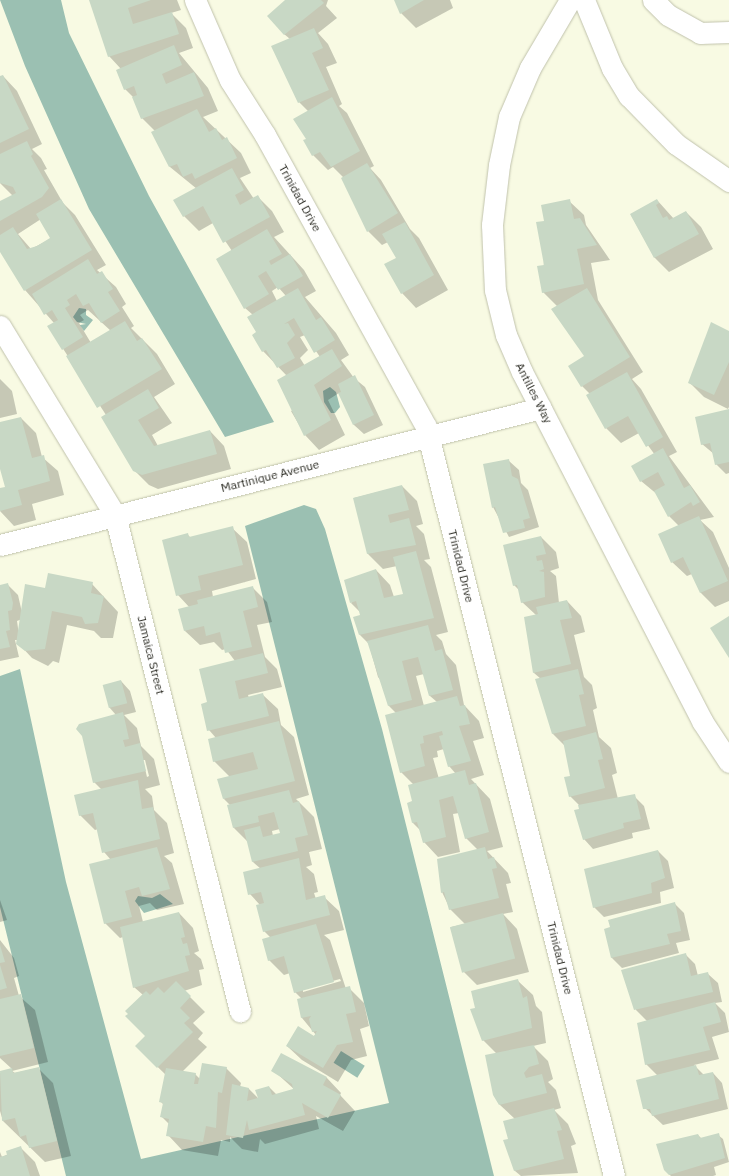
<!DOCTYPE html>
<html>
<head>
<meta charset="utf-8">
<style>
	body { margin:0 }
	#map { position:relative; width:729px; height:1176px; overflow:hidden; background:#f8fae3; font-family:"IBM Plex Sans",sans-serif }
	div>[style] { position:absolute }
	.water>* { inset:0; background:#9bc0b2; transform-origin:0 0 }
	.shadow>* { inset:0; background:#0003 }
	.building>* { inset:0; background:#c8d8c5; transform-origin:0 0 }
	.roads { filter:drop-shadow(0 0 1px #c0c2ac) drop-shadow(0 0 1px #c0c2ac) }
	.minor>* { height:21px; margin:-10.5px; padding:0 10.5px; transform-origin:10.5px; border-radius:10.5px; background:#fff }
	span { translate:-50% -50%; white-space:nowrap; text-align:center; line-height:1.15; -webkit-text-stroke:4px #fff; paint-order:stroke }
	.street-label { font-size:12px; color:#2a2a22 }
</style>
</head>
<body>
<div id="map">
	<div class="water">
		<i style="clip-path:polygon(0 0,61px 0,69px 33px,149px 196px,274px 422px,225px 437px,89px 209px,25px 66px)"></i>
		<i style="clip-path:polygon(79px 308px,86px 309px,86px 315px,93px 320px,84px 331px,80px 325px,86px 324px,77px 322px,73px 317px)"></i>
		<i style="clip-path:polygon(330px 387px,336px 392px,340px 407px,335px 413px,331px 413px,324px 402px,323px 391px)"></i>
		<i style="clip-path:polygon(304px 505px,316px 509px,325px 529px,382px 729px,494px 1176px,66px 1176px,0 907px,0 676px,20px 669px,66px 882px,141px 1159px,389px 1103px,245px 526px)"></i>
		<i style="clip-path:polygon(160px 894px,173px 904px,144px 913px,135px 901px,138px 896px,152px 898px)"></i>
		<i style="left:341px;top:1051px;width:28px;height:14px;rotate:32deg"></i>
	</div>
	<div class="shadow">
		<i style="clip-path:polygon(evenodd,90px 0,177px 0,181px 10px,171px 13px,186px 28px,193px 48px,179px 53px,208px 88px,218px 111px,203px 117px,241px 153px,251px 173px,240px 178px,254px 199px,258px 197px,272px 211px,284px 232px,274px 237px,304px 270px,316px 291px,305px 297px,336px 333px,349px 355px,341px 360px,354px 378px,365px 387px,383px 425px,364px 434px,354px 425px,339px 393px,328px 400px,345px 435px,319px 450px,305px 435px,291px 411px,295px 409px,287px 376px,263px 351px,253px 315px,245px 308px,232px 251px,213px 223px,199px 231px,184px 216px,197px 189px,170px 167px,155px 131px,142px 118px,133px 97px,125px 89px,121px 69px,109px 56px,90px 0,278px 287px,286px 296px,277px 301px,272px 291px,278px 287px,90px 0,305px 335px,320px 357px,305px 366px,300px 358px,308px 350px,300px 337px,305px 335px)"></i>
		<i style="clip-path:polygon(286px 0,328px 0,326px 6px,337px 18px,318px 33px,328px 44px,337px 63px,326px 67px,342px 104px,339px 106px,347px 113px,374px 166px,370px 168px,381px 180px,410px 229px,419px 238px,448px 290px,416px 308px,402px 293px,397px 258px,388px 242px,382px 245px,368px 231px,344px 178px,333px 167px,328px 170px,313px 155px,308px 139px,308px 111px,299px 102px,290px 39px,284px 34px)"></i>
		<i style="clip-path:polygon(395px 0,450px 0,453px 8px,416px 28px,401px 13px)"></i>
		<i style="clip-path:polygon(evenodd,3px 76px,17px 91px,42px 144px,32px 149px,41px 158px,47px 169px,44px 170px,63px 203px,75px 215px,106px 265px,97px 270px,116px 287px,126px 304px,122px 307px,134px 326px,131px 328px,157px 354px,175px 384px,154px 397px,172px 423px,152px 435px,158px 446px,210px 431px,224px 446px,231px 469px,158px 489px,149px 485px,134px 470px,106px 415px,49px 327px,54px 323px,25px 290px,0 249px,0 202px,13px 196px,0 183px,0 77px,3px 76px,41px 219px,52px 238px,31px 249px,18px 234px,41px 219px,3px 76px,88px 310px,111px 331px,91px 343px,79px 323px,84px 320px,80px 315px,88px 310px)"></i>
		<i style="clip-path:polygon(657px 200px,674px 219px,686px 212px,701px 227px,713px 249px,669px 272px,655px 258px,631px 215px)"></i>
		<i style="clip-path:polygon(569px 201px,584px 215px,586px 225px,610px 260px,591px 263px,598px 300px,643px 372px,632px 379px,641px 389px,677px 452px,669px 456px,714px 517px,700px 520px,713px 532px,729px 568px,729px 601px,715px 607px,701px 593px,692px 574px,687px 576px,672px 562px,679px 526px,669px 516px,658px 495px,641px 481px,655px 455px,639px 433px,621px 443px,606px 428px,590px 394px,582px 386px,586px 357px,558px 307px,543px 292px,545px 222px)"></i>
		<i style="clip-path:polygon(729px 332px,729px 407px,728px 409px,704px 397px,689px 382px)"></i>
		<i style="clip-path:polygon(0 379px,12px 391px,17px 414px,0 418px)"></i>
		<i style="clip-path:polygon(729px 411px,729px 473px,726px 474px,716px 464px,714px 454px,702px 444px)"></i>
		<i style="clip-path:polygon(21px 418px,36px 433px,42px 457px,58px 471px,64px 495px,32px 504px,36px 520px,14px 526px,0 511px,0 489px,6px 488px,0 464px,0 423px)"></i>
		<i style="clip-path:polygon(509px 461px,519px 470px,521px 483px,528px 490px,539px 527px,509px 537px,493px 507px)"></i>
		<i style="clip-path:polygon(evenodd,402px 486px,417px 501px,423px 524px,416px 526px,424px 534px,430px 559px,424px 560px,431px 567px,448px 632px,436px 635px,442px 641px,446px 654px,456px 665px,464px 705px,479px 721px,484px 738px,473px 741px,484px 775px,471px 779px,490px 799px,503px 847px,487px 851px,508px 873px,511px 883px,506px 884px,513px 912px,503px 914px,517px 929px,529px 972px,477px 985px,463px 971px,451px 927px,465px 924px,450px 909px,442px 892px,478px 850px,466px 838px,459px 813px,453px 814px,460px 852px,438px 857px,424px 842px,420px 830px,413px 823px,414px 785px,401px 772px,396px 713px,389px 706px,383px 683px,378px 677px,369px 644px,360px 635px,360px 612px,351px 603px,376px 570px,390px 585px,394px 597px,404px 595px,397px 566px,383px 569px,368px 554px,354px 498px,402px 486px,424px 674px,430px 696px,437px 702px,424px 706px,416px 676px,424px 674px,402px 486px,444px 749px,449px 766px,456px 774px,439px 779px,433px 758px,438px 757px,437px 751px,444px 749px)"></i>
		<i style="clip-path:polygon(evenodd,232px 528px,247px 542px,256px 579px,212px 591px,213px 597px,252px 587px,267px 602px,272px 622px,257px 625px,265px 657px,277px 669px,282px 687px,248px 695px,249px 698px,263px 695px,278px 709px,281px 725px,294px 737px,309px 795px,296px 799px,314px 817px,322px 849px,309px 852px,312px 865px,306px 867px,314px 874px,318px 892px,314px 893px,316px 899px,324px 897px,339px 911px,344px 930px,324px 935px,330px 940px,346px 989px,349px 988px,364px 1003px,369px 1026px,360px 1029px,367px 1056px,351px 1060px,338px 1082px,302px 1060px,287px 1046px,316px 1035px,302px 1018px,302px 999px,295px 992px,290px 973px,284px 975px,269px 960px,271px 938px,264px 931px,260px 905px,250px 894px,261px 869px,253px 862px,248px 842px,234px 828px,231px 806px,224px 799px,230px 777px,214px 761px,216px 738px,209px 730px,209px 703px,235px 661px,226px 649px,222px 650px,214px 642px,200px 645px,185px 631px,190px 608px,178px 595px,187px 534px,191px 538px,232px 528px,280px 829px,281px 834px,273px 836px,272px 831px,280px 829px,232px 528px,340px 979px,341px 981px,303px 992px,303px 989px,340px 979px)"></i>
		<i style="clip-path:polygon(541px 537px,556px 552px,559px 568px,550px 571px,556px 576px,559px 603px,567px 601px,581px 616px,585px 632px,574px 635px,584px 677px,592px 685px,597px 708px,593px 710px,599px 737px,611px 748px,617px 773px,612px 775px,618px 799px,634px 796px,644px 806px,650px 829px,632px 833px,633px 838px,593px 849px,584px 839px,580px 806px,570px 796px,571px 777px,565px 746px,553px 734px,541px 679px,534px 673px,536px 615px,522px 602px,520px 591px,514px 585px)"></i>
		<i style="clip-path:polygon(evenodd,92px 584px,118px 612px,113px 638px,101px 638px,94px 631px,67px 625px,59px 663px,53px 661px,48px 666px,32px 658px,18px 643px,18px 640px,15px 640px,19px 657px,0 661px,0 587px,8px 585px,18px 595px,23px 617px,46px 590px,92px 584px,22px 619px,19px 635px,17px 621px,22px 619px)"></i>
		<i style="clip-path:polygon(evenodd,121px 681px,130px 691px,136px 712px,124px 715px,137px 728px,141px 746px,154px 759px,160px 785px,145px 789px,152px 796px,154px 810px,167px 823px,174px 853px,164px 856px,172px 863px,184px 904px,157px 910px,150px 903px,139px 906px,143px 922px,179px 913px,193px 928px,199px 951px,194px 953px,201px 959px,204px 969px,199px 970px,202px 985px,184px 991px,205px 1012px,193px 1023px,203px 1033px,198px 1039px,207px 1047px,182px 1072px,195px 1074px,200px 1079px,226px 1068px,241px 1083px,240px 1087px,249px 1089px,259px 1099px,269px 1087px,277px 1095px,295px 1090px,273px 1070px,281px 1055px,327px 1078px,341px 1093px,340px 1095px,355px 1111px,343px 1131px,316px 1116px,319px 1129px,265px 1144px,260px 1139px,258px 1152px,242px 1149px,230px 1137px,230px 1142px,221px 1140px,218px 1156px,182px 1150px,168px 1135px,170px 1125px,162px 1117px,164px 1105px,161px 1102px,166px 1075px,136px 1046px,146px 1036px,143px 995px,134px 987px,123px 937px,120px 938px,105px 923px,111px 860px,104px 852px,98px 829px,95px 830px,80px 815px,102px 790px,94px 782px,116px 715px,109px 707px,121px 681px,143px 760px,145px 760px,149px 776px,147px 777px,143px 760px)"></i>
		<i style="clip-path:polygon(658px 851px,668px 861px,674px 888px,660px 892px,661px 903px,604px 917px,594px 907px)"></i>
		<i style="clip-path:polygon(0 900px,7px 920px,0 922px)"></i>
		<i style="clip-path:polygon(675px 904px,684px 913px,690px 940px,676px 943px,679px 953px,622px 968px,612px 958px,606px 930px)"></i>
		<i style="clip-path:polygon(0 940px,14px 958px,19px 976px,14px 978px,19px 996px,35px 1010px,48px 1062px,12px 1071px,15px 1073px,38px 1068px,53px 1083px,71px 1156px,45px 1162px,3px 1121px,0 1111px,0 1073px,12px 1069px,0 1058px)"></i>
		<i style="clip-path:polygon(686px 955px,695px 964px,698px 976px,708px 974px,718px 983px,722px 1002px,715px 1003px,725px 1013px,729px 1032px,712px 1037px,719px 1059px,694px 1065px,704px 1075px,713px 1073px,722px 1083px,728px 1109px,663px 1125px,645px 1108px,658px 1076px,646px 1064px,647px 1021px,636px 1010px,623px 971px)"></i>
		<i style="clip-path:polygon(518px 981px,533px 995px,536px 1006px,542px 1012px,546px 1043px,533px 1046px,548px 1061px,553px 1079px,548px 1082px,556px 1090px,561px 1108px,554px 1110px,568px 1124px,576px 1144px,571px 1146px,578px 1173px,521px 1176px,515px 1171px,509px 1140px,515px 1119px,500px 1105px,497px 1054px,483px 1040px,477px 1008px)"></i>
		<i style="clip-path:polygon(698px 1135px,702px 1139px,718px 1135px,723px 1139px,729px 1162px,714px 1167px,716px 1175px,713px 1176px,671px 1176px,665px 1170px)"></i>
		<i style="clip-path:polygon(21px 1148px,35px 1162px,40px 1176px,0 1176px,0 1152px,2px 1157px)"></i>
	</div>
	<div class="building">
		<i style="clip-path:polygon(89px 0,151px 0,128px 8px,133px 24px,172px 12px,179px 34px,108px 57px)"></i>
		<i style="clip-path:polygon(285px 0,321px 0,324px 3px,284px 35px,267px 16px)"></i>
		<i style="clip-path:polygon(394px 0,424px 0,400px 14px)"></i>
		<i style="clip-path:polygon(314px 28px,323px 48px,312px 53px,329px 90px,298px 103px,271px 46px)"></i>
		<i style="clip-path:polygon(174px 45px,182px 65px,162px 74px,166px 84px,194px 72px,204px 96px,141px 119px,132px 97px,137px 95px,134px 86px,124px 90px,116px 70px)"></i>
		<i style="clip-path:polygon(3px 75px,29px 129px,0 143px,0 76px)"></i>
		<i style="clip-path:polygon(332px 97px,360px 151px,331px 167px,320px 152px,312px 156px,303px 140px,306px 139px,293px 119px)"></i>
		<i style="clip-path:polygon(197px 109px,209px 132px,216px 128px,222px 140px,227px 137px,237px 158px,195px 179px,192px 173px,183px 177px,177px 164px,169px 167px,151px 132px)"></i>
		<i style="clip-path:polygon(27px 141px,33px 154px,31px 156px,49px 188px,42px 197px,0 221px,0 201px,16px 193px,13px 187px,0 183px,0 154px)"></i>
		<i style="clip-path:polygon(367px 163px,398px 213px,367px 232px,341px 178px)"></i>
		<i style="clip-path:polygon(232px 168px,244px 190px,235px 195px,240px 205px,258px 195px,270px 217px,223px 243px,203px 206px,183px 217px,173px 200px)"></i>
		<i style="clip-path:polygon(61px 199px,92px 250px,24px 291px,0 252px,0 235px,13px 227px,27px 249px,37px 246px,50px 238px,36px 214px)"></i>
		<i style="clip-path:polygon(570px 199px,574px 219px,580px 218px,597px 245px,577px 249px,584px 284px,542px 293px,537px 266px,544px 265px,536px 222px,544px 221px,541px 205px)"></i>
		<i style="clip-path:polygon(657px 199px,659px 203px,656px 205px,663px 218px,667px 216px,669px 220px,686px 211px,699px 234px,654px 258px,630px 214px)"></i>
		<i style="clip-path:polygon(405px 222px,434px 275px,401px 294px,384px 264px,396px 258px,382px 234px)"></i>
		<i style="clip-path:polygon(267px 229px,282px 254px,269px 261px,271px 265px,290px 254px,303px 276px,278px 290px,266px 271px,258px 276px,269px 294px,244px 309px,216px 259px)"></i>
		<i style="clip-path:polygon(88px 259px,97px 274px,102px 271px,113px 289px,108px 292px,120px 311px,101px 323px,89px 303px,83px 306px,76px 294px,67px 300px,70px 305px,65px 308px,83px 337px,62px 350px,47px 326px,58px 320px,52px 310px,44px 315px,32px 294px)"></i>
		<i style="clip-path:polygon(298px 288px,316px 320px,321px 317px,335px 340px,314px 353px,294px 318px,284px 324px,288px 323px,295px 335px,287px 343px,295px 358px,277px 368px,266px 350px,262px 352px,252px 335px,256px 332px,247px 317px)"></i>
		<i style="clip-path:polygon(587px 288px,630px 357px,581px 387px,568px 366px,584px 356px,551px 309px)"></i>
		<i style="clip-path:polygon(125px 321px,137px 341px,142px 338px,162px 369px,97px 408px,66px 356px)"></i>
		<i style="clip-path:polygon(711px 322px,729px 331px,729px 362px,714px 395px,688px 383px)"></i>
		<i style="clip-path:polygon(332px 349px,342px 366px,314px 385px,331px 420px,304px 436px,277px 380px)"></i>
		<i style="clip-path:polygon(627px 372px,663px 437px,646px 447px,628px 416px,605px 429px,586px 395px)"></i>
		<i style="clip-path:polygon(355px 375px,374px 415px,353px 425px,338px 393px,341px 392px,338px 384px)"></i>
		<i style="clip-path:polygon(148px 389px,159px 408px,138px 420px,154px 446px,210px 430px,217px 454px,142px 475px,133px 471px,101px 417px)"></i>
		<i style="clip-path:polygon(729px 409px,729px 462px,715px 465px,710px 443px,701px 445px,695px 417px)"></i>
		<i style="clip-path:polygon(21px 417px,32px 458px,44px 455px,50px 481px,18px 490px,22px 505px,0 511px,0 488px,5px 487px,0 469px,0 422px)"></i>
		<i style="clip-path:polygon(663px 448px,684px 488px,690px 485px,700px 502px,693px 506px,691px 502px,668px 517px,654px 491px,665px 485px,658px 472px,640px 482px,631px 466px)"></i>
		<i style="clip-path:polygon(509px 459px,512px 476px,518px 479px,530px 518px,523px 520px,525px 528px,503px 533px,495px 507px,492px 508px,483px 464px)"></i>
		<i style="clip-path:polygon(402px 485px,409px 510px,388px 515px,390px 523px,409px 518px,416px 545px,367px 554px,353px 498px)"></i>
		<i style="clip-path:polygon(699px 516px,728px 581px,700px 593px,683px 557px,671px 563px,658px 534px)"></i>
		<i style="clip-path:polygon(233px 526px,243px 565px,198px 576px,201px 590px,176px 596px,162px 540px,188px 533px,189px 537px)"></i>
		<i style="clip-path:polygon(541px 536px,546px 554px,536px 556px,537px 561px,542px 560px,544px 569px,539px 571px,544px 572px,545px 597px,521px 603px,517px 585px,513px 586px,503px 545px)"></i>
		<i style="clip-path:polygon(416px 551px,434px 618px,359px 635px,353px 617px,360px 615px,356px 601px,350px 603px,344px 580px,376px 569px,384px 598px,403px 594px,393px 557px)"></i>
		<i style="clip-path:polygon(48px 573px,93px 582px,91px 593px,104px 596px,98px 623px,85px 624px,82px 617px,52px 611px,45px 649px,25px 651px,16px 644px,25px 584px,45px 588px)"></i>
		<i style="clip-path:polygon(8px 583px,13px 603px,12px 610px,8px 611px,10px 630px,6px 631px,10px 647px,0 649px,0 585px)"></i>
		<i style="clip-path:polygon(253px 586px,258px 607px,243px 611px,252px 647px,225px 653px,220px 632px,206px 636px,204px 626px,184px 631px,178px 609px,198px 604px,197px 600px)"></i>
		<i style="clip-path:polygon(567px 600px,572px 618px,560px 620px,571px 664px,533px 673px,524px 617px,538px 614px,536px 607px)"></i>
		<i style="clip-path:polygon(729px 616px,729px 658px,710px 628px)"></i>
		<i style="clip-path:polygon(428px 625px,435px 651px,442px 649px,453px 690px,429px 696px,418px 657px,402px 661px,412px 700px,388px 706px,367px 641px)"></i>
		<i style="clip-path:polygon(263px 653px,268px 673px,235px 681px,239px 699px,263px 693px,269px 716px,207px 731px,201px 704px,207px 702px,199px 669px)"></i>
		<i style="clip-path:polygon(578px 669px,584px 694px,579px 695px,586px 726px,552px 734px,535px 679px)"></i>
		<i style="left:121px;top:680px;width:24px;height:19px;rotate:75deg"></i>
		<i style="clip-path:polygon(457px 696px,460px 706px,465px 705px,470px 724px,459px 726px,471px 761px,448px 767px,439px 736px,443px 735px,442px 731px,423px 736px,424px 743px,420px 744px,425px 766px,400px 773px,385px 715px)"></i>
		<i style="clip-path:polygon(123px 712px,129px 739px,123px 740px,125px 747px,140px 743px,146px 771px,93px 783px,82px 736px,76px 729px,79px 724px)"></i>
		<i style="clip-path:polygon(279px 721px,295px 781px,223px 799px,217px 779px,258px 769px,253px 752px,213px 762px,208px 739px)"></i>
		<i style="clip-path:polygon(596px 732px,603px 759px,598px 760px,605px 788px,569px 797px,564px 777px,570px 776px,563px 741px)"></i>
		<i style="clip-path:polygon(465px 770px,469px 785px,476px 783px,489px 832px,465px 839px,453px 796px,439px 800px,446px 837px,423px 843px,417px 822px,412px 823px,407px 803px,412px 801px,408px 785px)"></i>
		<i style="clip-path:polygon(138px 780px,142px 809px,153px 807px,160px 839px,102px 853px,93px 813px,79px 816px,74px 795px)"></i>
		<i style="clip-path:polygon(289px 790px,293px 803px,299px 801px,308px 835px,295px 838px,298px 851px,252px 862px,244px 830px,260px 826px,263px 837px,280px 833px,274px 812px,258px 816px,259px 822px,233px 828px,227px 805px)"></i>
		<i style="clip-path:polygon(635px 794px,641px 819px,623px 823px,624px 828px,583px 840px,574px 810px,579px 809px,578px 805px)"></i>
		<i style="clip-path:polygon(157px 847px,170px 889px,142px 896px,139px 887px,125px 891px,132px 917px,104px 924px,89px 864px)"></i>
		<i style="clip-path:polygon(485px 847px,488px 859px,494px 857px,497px 868px,492px 869px,499px 898px,449px 910px,444px 892px,441px 893px,437px 859px)"></i>
		<i style="clip-path:polygon(658px 850px,665px 878px,651px 883px,652px 893px,593px 908px,584px 869px)"></i>
		<i style="clip-path:polygon(299px 858px,306px 900px,325px 895px,330px 915px,263px 932px,256px 905px,264px 903px,261px 892px,248px 895px,243px 872px)"></i>
		<i style="clip-path:polygon(675px 902px,681px 931px,667px 934px,670px 944px,611px 958px,604px 929px,610px 927px,608px 920px)"></i>
		<i style="clip-path:polygon(179px 912px,185px 937px,181px 938px,183px 944px,187px 943px,190px 955px,185px 956px,189px 971px,133px 988px,120px 927px)"></i>
		<i style="left:503px;top:913px;width:47px;height:55px;rotate:75deg"></i>
		<i style="clip-path:polygon(316px 924px,334px 982px,294px 993px,284px 956px,268px 961px,262px 939px)"></i>
		<i style="clip-path:polygon(0 945px,5px 962px,0 963px)"></i>
		<i style="clip-path:polygon(686px 953px,691px 976px,708px 972px,713px 992px,634px 1010px,621px 970px)"></i>
		<i style="clip-path:polygon(0 965px,7px 988px,0 990px)"></i>
		<i style="clip-path:polygon(518px 979px,523px 998px,527px 996px,532px 1028px,482px 1041px,470px 1009px,475px 1008px,471px 991px)"></i>
		<i style="clip-path:polygon(176px 981px,191px 996px,180px 1008px,190px 1018px,184px 1023px,193px 1032px,157px 1068px,135px 1046px,145px 1036px,125px 1016px,128px 1014px,125px 1011px,146px 991px,150px 995px,158px 987px,164px 993px)"></i>
		<i style="clip-path:polygon(350px 986px,356px 1012px,346px 1014px,353px 1042px,337px 1045px,323px 1068px,286px 1046px,298px 1026px,314px 1036px,317px 1031px,312px 1032px,309px 1019px,311px 1016px,301px 1018px,297px 999px)"></i>
		<i style="clip-path:polygon(21px 994px,34px 1048px,0 1056px,0 999px)"></i>
		<i style="clip-path:polygon(715px 1002px,721px 1022px,703px 1027px,710px 1050px,645px 1065px,637px 1023px)"></i>
		<i style="clip-path:polygon(534px 1045px,539px 1064px,529px 1067px,524px 1073px,526px 1078px,542px 1074px,547px 1093px,499px 1105px,493px 1095px,485px 1055px)"></i>
		<i style="clip-path:polygon(281px 1053px,327px 1077px,323px 1085px,341px 1095px,328px 1118px,302px 1103px,305px 1115px,249px 1130px,247px 1120px,243px 1138px,226px 1135px,232px 1084px,249px 1088px,247px 1101px,258px 1098px,255px 1090px,269px 1086px,272px 1095px,293px 1089px,292px 1084px,271px 1071px)"></i>
		<i style="clip-path:polygon(202px 1063px,227px 1067px,222px 1093px,218px 1092px,216px 1128px,206px 1126px,203px 1142px,166px 1136px,169px 1119px,160px 1117px,163px 1103px,159px 1102px,166px 1068px,196px 1073px,194px 1084px,198px 1084px)"></i>
		<i style="clip-path:polygon(696px 1065px,699px 1075px,713px 1072px,719px 1099px,652px 1116px,650px 1109px,643px 1109px,636px 1080px)"></i>
		<i style="clip-path:polygon(39px 1067px,57px 1141px,29px 1148px,26px 1135px,20px 1137px,15px 1118px,2px 1121px,0 1071px,12px 1068px,13px 1073px)"></i>
		<i style="clip-path:polygon(554px 1108px,562px 1130px,557px 1131px,564px 1159px,514px 1171px,503px 1140px,508px 1139px,503px 1121px)"></i>
		<i style="clip-path:polygon(719px 1133px,725px 1158px,669px 1175px,664px 1170px,656px 1144px,698px 1134px,700px 1138px)"></i>
		<i style="clip-path:polygon(21px 1146px,30px 1176px,0 1176px,0 1157px,7px 1155px,6px 1151px)"></i>
	</div>
	<div class="roads">
		<div class="minor">
			<i style="left:195px;top:0;width:87px;rotate:66.4deg"></i>
			<i style="left:230px;top:80px;width:65px;rotate:57.5deg"></i>
			<i style="left:265px;top:135px;width:333px;rotate:61.1deg"></i>
			<i style="left:426px;top:427px;width:772px;rotate:75.91deg"></i>
			<i style="left:570px;top:0;width:79px;rotate:120.5deg"></i>
			<i style="left:530px;top:68px;width:53px;rotate:113.2deg"></i>
			<i style="left:509px;top:117px;width:49px;rotate:101.8deg"></i>
			<i style="left:499px;top:165px;width:60px;rotate:96.7deg"></i>
			<i style="left:492px;top:225px;width:65px;rotate:87.4deg"></i>
			<i style="left:495px;top:290px;width:46px;rotate:76.3deg"></i>
			<i style="left:506px;top:335px;width:40px;rotate:66.6deg"></i>
			<i style="left:522px;top:372px;width:393px;rotate:62.7deg"></i>
			<i style="left:702px;top:721px;width:49px;rotate:56.6deg"></i>
			<i style="left:584px;top:0;width:74px;rotate:67.6deg"></i>
			<i style="left:612px;top:68px;width:33px;rotate:59deg"></i>
			<i style="left:629px;top:96px;width:67px;rotate:45.6deg"></i>
			<i style="left:676px;top:144px;width:65px;rotate:34.9deg"></i>
			<i style="left:653px;top:0;width:21px;rotate:45deg"></i>
			<i style="left:668px;top:15px;width:37px;rotate:29deg"></i>
			<i style="left:700px;top:33px;width:29px;rotate:-2deg"></i>
			<i style="left:0;top:326px;width:221px;rotate:58.7deg"></i>
			<i style="left:115px;top:515px;width:512px;rotate:75.86deg"></i>
			<i style="left:0;top:545px;width:558px;rotate:-14.21deg"></i>
		</div>
	</div>
	<div class="street-label">
		<span style="left:300px;top:198px;rotate:61deg">Trinidad Drive</span>
		<span style="left:534px;top:393px;rotate:63deg">Antilles Way</span>
		<span style="left:270px;top:476px;rotate:-14deg">Martinique Avenue</span>
		<span style="left:461px;top:566px;rotate:76deg">Trinidad Drive</span>
		<span style="left:151px;top:655px;rotate:76deg">Jamaica Street</span>
		<span style="left:560px;top:958px;rotate:76deg">Trinidad Drive</span>
	</div>
</div>
</body>
</html>
